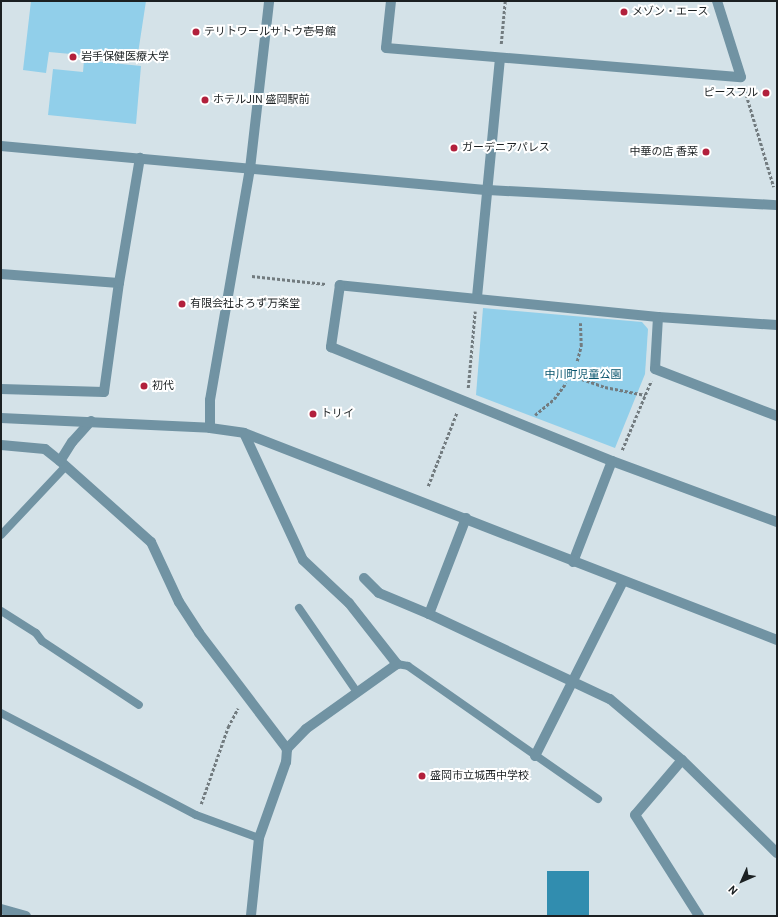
<!DOCTYPE html>
<html>
<head>
<meta charset="utf-8">
<style>
	body { margin:0 }
	#map { position:relative; width:778px; height:917px; overflow:hidden; background:#d4e2e8; font-family:Overpass,"Noto Sans JP",sans-serif }
	div>[style] { position:absolute }
	.green>* { inset:0; background:#91cfea }
	.water>* { inset:0; background:#318daf; transform-origin:0 0 }
	.path>* { height:2.5px; margin-top:-1.25px; transform-origin:0; background:repeating-linear-gradient(90deg,#727b7f 0 3px,transparent 0 5px) }
	.service>* { height:8px; margin:-4px; padding:0 4px; transform-origin:4px; border-radius:4px; background:#7193a3 }
	.minor>* { height:10px; margin:-5px; padding:0 5px; transform-origin:5px; border-radius:5px; background:#7193a3 }
	.tertiary>* { height:10px; margin:-5px; padding:0 5px; transform-origin:5px; border-radius:5px; background:#7193a3 }
	.dots>* { width:11px; height:11px; translate:-50% -50%; box-sizing:border-box; border:2px solid #fff; border-radius:50% }
	span { translate:-50% -50%; white-space:nowrap; text-align:center; line-height:1.15; -webkit-text-stroke:4px #fff; paint-order:stroke }
	.poi-label { font-size:11px; color:#1b2022 }
	.left { translate:0 -50%; text-align:left }
	.right { translate:-100% -50%; text-align:right }
	.park-label { font-size:11px; color:#06536c }
	.frame { position:absolute; inset:0; border:2px solid #1b2022; pointer-events:none }
	.north { position:absolute; left:722px; top:861px; width:40px; height:40px; -webkit-text-stroke:3px #fff; paint-order:stroke; rotate:225deg; font-size:11px; font-weight:700; line-height:16px; text-align:center; color:#1b2022 }
	.north::after { content:''; display:block; margin:auto; width:14px; height:18px; background:#1b2022; clip-path:polygon(50% 0,100% 100%,50% 72%,0 100%) }
</style>
</head>
<body>
<div id="map">
	<div class="green">
		<i style="clip-path:polygon(31px 1px,146px 1px,137px 60px,49px 52px,46px 73px,23px 70px)"></i>
		<i style="clip-path:polygon(84px 60px,141px 66px,136px 124px,48px 115px,53px 69px,83px 72px)"></i>
		<i style="clip-path:polygon(483px 308px,642px 322px,648px 329px,645px 374px,615px 448px,476px 395px)"></i>
	</div>
	<div class="water">
		<i style="left:547px;top:871px;width:42px;height:45px"></i>
	</div>
	<div class="path">
		<i style="left:501px;top:44px;width:43px;rotate:-84.7deg"></i>
		<i style="left:745px;top:90px;width:101px;rotate:73.4deg"></i>
		<i style="left:252px;top:276px;width:74px;rotate:6.2deg"></i>
		<i style="left:577px;top:361px;width:16px;rotate:-75deg"></i>
		<i style="left:581px;top:346px;width:23px;rotate:-92deg"></i>
		<i style="left:582px;top:379px;width:24px;rotate:19deg"></i>
		<i style="left:605px;top:387px;width:41px;rotate:11.3deg"></i>
		<i style="left:468px;top:388px;width:77px;rotate:-84.8deg"></i>
		<i style="left:535px;top:415px;width:25px;rotate:-40deg"></i>
		<i style="left:554px;top:399px;width:20px;rotate:-53deg"></i>
		<i style="left:622px;top:450px;width:75px;rotate:-67.2deg"></i>
		<i style="left:428px;top:486px;width:79px;rotate:-68.6deg"></i>
		<i style="left:201px;top:804px;width:82px;rotate:-70.7deg"></i>
		<i style="left:228px;top:727px;width:21px;rotate:-62deg"></i>
	</div>
	<div class="service">
		<i style="left:1px;top:535px;width:95px;rotate:-46.7deg"></i>
		<i style="left:299px;top:608px;width:102px;rotate:55.4deg"></i>
		<i style="left:1px;top:611px;width:41px;rotate:32.2deg"></i>
		<i style="left:36px;top:633px;width:10px;rotate:53deg"></i>
		<i style="left:42px;top:641px;width:116px;rotate:33.4deg"></i>
		<i style="left:397px;top:664px;width:11px;rotate:10deg"></i>
		<i style="left:408px;top:666px;width:232px;rotate:35deg"></i>
		<i style="left:1px;top:713px;width:220px;rotate:27.6deg"></i>
		<i style="left:196px;top:815px;width:67px;rotate:20.1deg"></i>
	</div>
	<div class="minor">
		<i style="left:391px;top:1px;width:47px;rotate:96.1deg"></i>
		<i style="left:386px;top:48px;width:356px;rotate:4.7deg"></i>
		<i style="left:741px;top:77px;width:80px;rotate:-107.5deg"></i>
		<i style="left:1px;top:274px;width:118px;rotate:4.4deg"></i>
		<i style="left:477px;top:297px;width:239px;rotate:-84.5deg"></i>
		<i style="left:658px;top:317px;width:52px;rotate:93.3deg"></i>
		<i style="left:655px;top:369px;width:131px;rotate:21.1deg"></i>
		<i style="left:777px;top:325px;width:119px;rotate:-176.2deg"></i>
		<i style="left:658px;top:317px;width:320px;rotate:-174.3deg"></i>
		<i style="left:340px;top:285px;width:63px;rotate:98.3deg"></i>
		<i style="left:331px;top:347px;width:303px;rotate:22.1deg"></i>
		<i style="left:612px;top:461px;width:176px;rotate:20.3deg"></i>
		<i style="left:1px;top:389px;width:103px;rotate:1.7deg"></i>
		<i style="left:104px;top:392px;width:110px;rotate:-82.2deg"></i>
		<i style="left:119px;top:283px;width:127px;rotate:-80.5deg"></i>
		<i style="left:91px;top:421px;width:28px;rotate:132deg"></i>
		<i style="left:72px;top:442px;width:22px;rotate:122deg"></i>
		<i style="left:60px;top:461px;width:122px;rotate:41.7deg"></i>
		<i style="left:151px;top:542px;width:66px;rotate:65deg"></i>
		<i style="left:179px;top:602px;width:37px;rotate:57deg"></i>
		<i style="left:199px;top:633px;width:146px;rotate:52.8deg"></i>
		<i style="left:244px;top:433px;width:140px;rotate:65.1deg"></i>
		<i style="left:303px;top:560px;width:63px;rotate:43.1deg"></i>
		<i style="left:349px;top:603px;width:78px;rotate:51.8deg"></i>
		<i style="left:397px;top:664px;width:112px;rotate:144.5deg"></i>
		<i style="left:306px;top:729px;width:28px;rotate:134deg"></i>
		<i style="left:287px;top:749px;width:13px;rotate:94deg"></i>
		<i style="left:286px;top:762px;width:81px;rotate:109.6deg"></i>
		<i style="left:259px;top:838px;width:78px;rotate:95.9deg"></i>
		<i style="left:1px;top:445px;width:44px;rotate:5.2deg"></i>
		<i style="left:45px;top:449px;width:19px;rotate:39deg"></i>
		<i style="left:573px;top:562px;width:108px;rotate:-68.9deg"></i>
		<i style="left:364px;top:578px;width:21px;rotate:45deg"></i>
		<i style="left:379px;top:593px;width:54px;rotate:22.8deg"></i>
		<i style="left:429px;top:614px;width:200px;rotate:25.2deg"></i>
		<i style="left:610px;top:699px;width:94px;rotate:40.3deg"></i>
		<i style="left:682px;top:760px;width:133px;rotate:44.4deg"></i>
		<i style="left:429px;top:614px;width:103px;rotate:-68.9deg"></i>
		<i style="left:535px;top:756px;width:196px;rotate:-63.3deg"></i>
		<i style="left:682px;top:760px;width:72px;rotate:130.5deg"></i>
		<i style="left:635px;top:815px;width:120px;rotate:57.6deg"></i>
		<i style="left:1px;top:909px;width:26px;rotate:16deg"></i>
	</div>
	<div class="tertiary">
		<i style="left:1px;top:146px;width:489px;rotate:5.2deg"></i>
		<i style="left:488px;top:190px;width:289px;rotate:3deg"></i>
		<i style="left:1px;top:418px;width:209px;rotate:2.7deg"></i>
		<i style="left:210px;top:428px;width:34px;rotate:8deg"></i>
		<i style="left:244px;top:433px;width:572px;rotate:21.22deg"></i>
		<i style="left:210px;top:428px;width:28px;rotate:-90deg"></i>
		<i style="left:210px;top:400px;width:234px;rotate:-80.2deg"></i>
		<i style="left:250px;top:169px;width:169px;rotate:-83.5deg"></i>
	</div>
	<div class="dots">
		<i style="left:624px;top:12px;background:#b2203c"></i>
		<i style="left:196px;top:32px;background:#b2203c"></i>
		<i style="left:73px;top:57px;background:#b2203c"></i>
		<i style="left:766px;top:93px;background:#b2203c"></i>
		<i style="left:205px;top:100px;background:#b2203c"></i>
		<i style="left:454px;top:148px;background:#b2203c"></i>
		<i style="left:706px;top:152px;background:#b2203c"></i>
		<i style="left:182px;top:304px;background:#b2203c"></i>
		<i style="left:144px;top:386px;background:#b2203c"></i>
		<i style="left:313px;top:414px;background:#b2203c"></i>
		<i style="left:422px;top:776px;background:#b2203c"></i>
	</div>
	<div class="poi-label">
		<span class="left" style="left:632px;top:12px">メゾン・エース</span>
		<span class="left" style="left:204px;top:32px">テリトワールサトウ壱号館</span>
		<span class="left" style="left:81px;top:57px">岩手保健医療大学</span>
		<span class="right" style="left:758px;top:93px">ピースフル</span>
		<span class="left" style="left:213px;top:100px">ホテルJIN 盛岡駅前</span>
		<span class="left" style="left:462px;top:148px">ガーデニアパレス</span>
		<span class="right" style="left:698px;top:152px">中華の店 香菜</span>
		<span class="left" style="left:190px;top:304px">有限会社よろず万楽堂</span>
		<span class="left" style="left:152px;top:386px">初代</span>
		<span class="left" style="left:321px;top:414px">トリイ</span>
		<span class="left" style="left:430px;top:776px">盛岡市立城西中学校</span>
	</div>
	<div class="park-label">
		<span style="left:583px;top:375px">中川町児童公園</span>
	</div>
	<div class="frame"></div>
	<div class="north">N</div>
</div>
</body>
</html>
